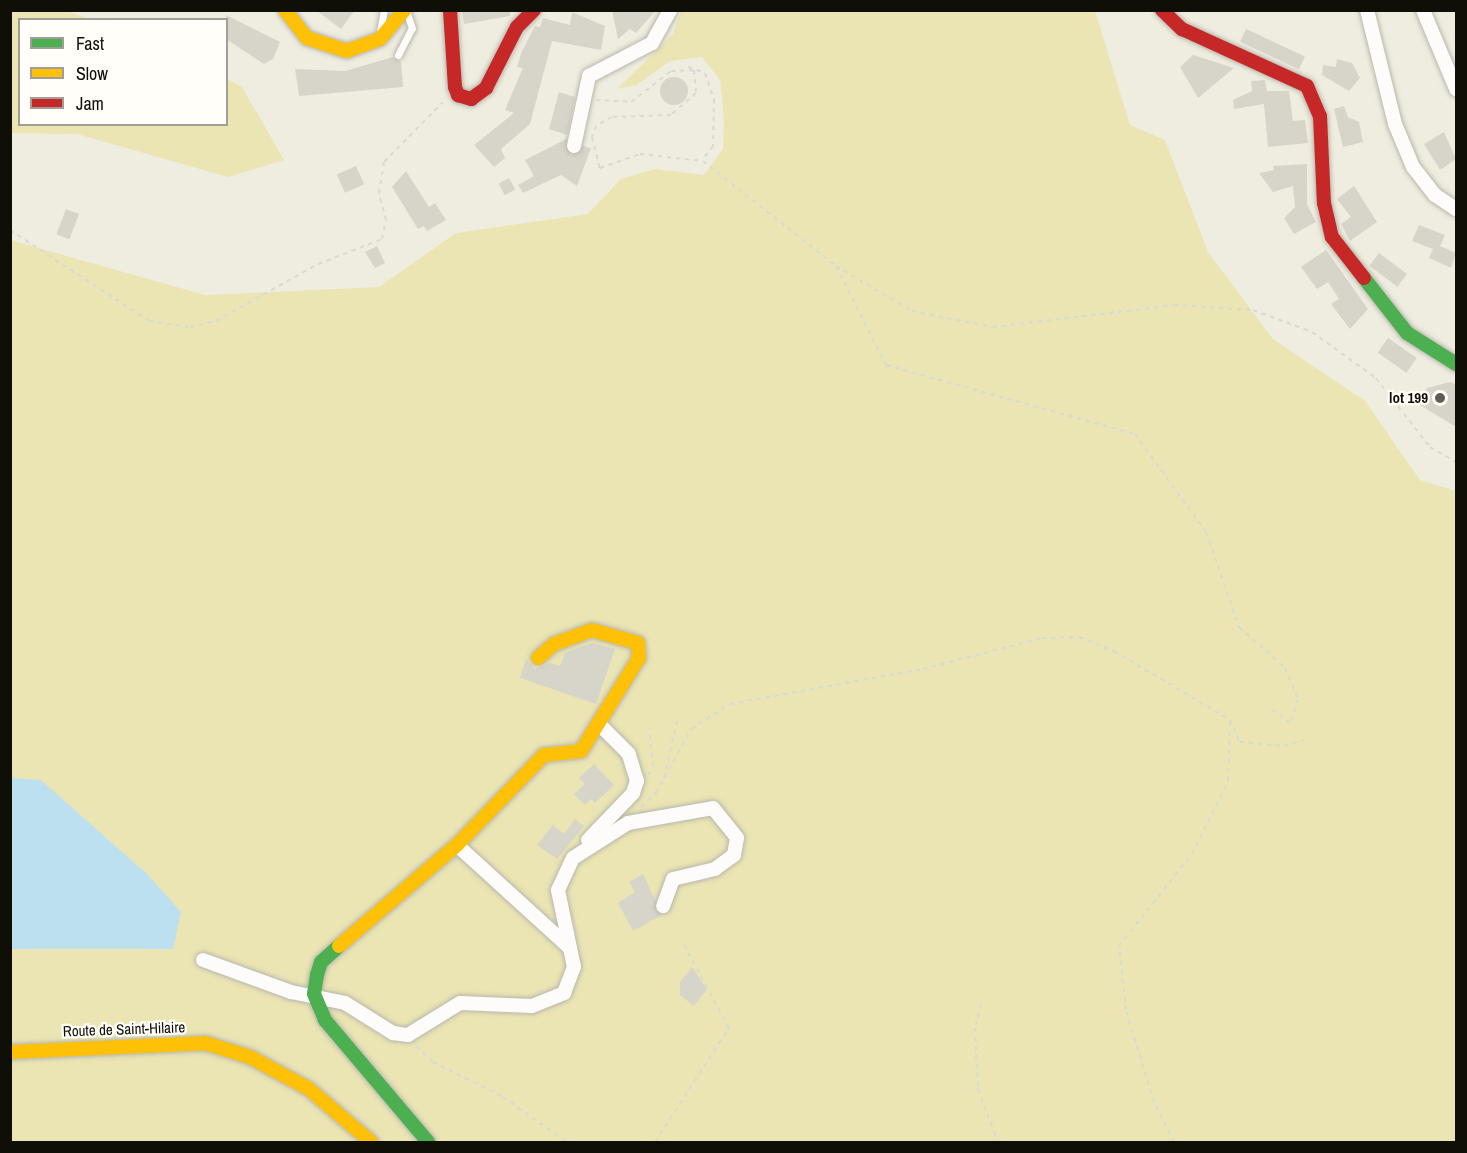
<!DOCTYPE html>
<html>
<head>
<meta charset="utf-8">
<style>
	body { margin:0 }
	#map { position:relative; width:1467px; height:1153px; overflow:hidden; background:#efeddf; font-family:"Archivo Narrow",sans-serif }
	div>[style] { position:absolute }
	.green>* { inset:0; background:#ebe5b3 }
	.water>* { inset:0; background:#bde0f0 }
	.building>* { inset:0; background:#d7d5ca; transform-origin:0 0 }
	.round { border-radius:50% }
	.path>* { height:2px; margin-top:-1px; transform-origin:0; background:repeating-linear-gradient(90deg,#d9d9d5 0 4.5px,transparent 0 9px) }
	.roads { filter:drop-shadow(0 0 2px #b8b7ac) drop-shadow(0 0 2px #b8b7ac) }
	.lane>* { height:7px; margin:-3.5px; padding:0 3.5px; transform-origin:3.5px; border-radius:3.5px; background:#fdfcfa }
	.street>* { height:14px; margin:-7px; padding:0 7px; transform-origin:7px; border-radius:7px; background:#fdfcfa }
	.fast>* { height:14px; margin:-7px; padding:0 7px; transform-origin:7px; border-radius:7px; background:#4caf50 }
	.slow>* { height:14px; margin:-7px; padding:0 7px; transform-origin:7px; border-radius:7px; background:#ffc107 }
	.jam>* { height:14px; margin:-7px; padding:0 7px; transform-origin:7px; border-radius:7px; background:#c62828 }
	.dots>* { width:16px; height:16px; translate:-50% -50%; box-sizing:border-box; border:3px solid #fffef9; border-radius:50% }
	span { translate:-50% -50%; white-space:nowrap; text-align:center; line-height:1.15; -webkit-text-stroke:4.5px #fffef9; paint-order:stroke }
	.poi-label { font-size:15px; color:#100f07; font-weight:700 }
	.right { translate:-100% -50%; text-align:right }
	.street-label { font-size:15px; color:#100f07 }
	.frame { position:absolute; inset:0; border:12px solid #100f07; pointer-events:none }
	.legend { position:absolute; left:18px; top:18px; width:210px; height:108px; box-sizing:border-box; background:#fffef9; border:2px solid #9f9e98; margin:0; padding:8px 10px; list-style:none; font-size:18px; color:#100f07 }
	.legend li { display:flex; align-items:center; gap:12px; height:30px }
	.legend b { width:30px; border:2px solid #9f9e98 }
</style>
</head>
<body>
<div id="map">
	<div class="green">
		<i style="clip-path:polygon(11px 10px,66px 11px,90px 19px,20px 20px,20px 124px,226px 124px,227px 79px,242px 87px,284px 160px,228px 177px,77px 134px,11px 133px)"></i>
		<i style="clip-path:polygon(681px 11px,1095px 11px,1130px 125px,1165px 140px,1208px 252px,1273px 339px,1365px 401px,1420px 480px,1456px 491px,1456px 1142px,11px 1142px,10px 240px,205px 295px,379px 287px,456px 233px,588px 214px,621px 179px,655px 169px,704px 175px,723px 149px,724px 120px,720px 80px,702px 57px,670px 61px,636px 85px,617px 89px,673px 34px)"></i>
	</div>
	<div class="water">
		<i style="clip-path:polygon(11px 778px,41px 780px,147px 874px,181px 912px,173px 949px,11px 949px)"></i>
	</div>
	<div class="building">
		<i style="clip-path:polygon(316px 10px,355px 10px,341px 29px)"></i>
		<i style="clip-path:polygon(462px 10px,510px 10px,510px 16px,464px 24px)"></i>
		<i style="clip-path:polygon(612px 10px,656px 10px,636px 33px,630px 29px,618px 39px)"></i>
		<i style="clip-path:polygon(572px 12px,605px 26px,601px 50px,552px 41px,530px 124px,501px 149px,505px 158px,494px 167px,474px 145px,514px 113px,505px 110px,523px 68px,517px 67px,522px 51px,535px 26px,540px 27px,543px 18px,570px 25px)"></i>
		<i style="clip-path:polygon(226px 15px,280px 42px,273px 59px,264px 64px,226px 39px)"></i>
		<i style="left:1246px;top:29px;width:65px;height:14px;rotate:25deg"></i>
		<i style="clip-path:polygon(1193px 55px,1234px 68px,1198px 98px,1180px 67px)"></i>
		<i style="clip-path:polygon(393px 57px,401px 62px,403px 87px,299px 96px,295px 69px,345px 71px)"></i>
		<i style="clip-path:polygon(1337px 59px,1352px 63px,1360px 78px,1349px 91px,1322px 75px,1323px 65px,1336px 67px)"></i>
		<i class="round" style="left:660px;top:77px;width:28px;height:28px"></i>
		<i style="clip-path:polygon(1265px 80px,1267px 91px,1289px 91px,1293px 121px,1305px 120px,1308px 143px,1268px 147px,1264px 104px,1234px 109px,1233px 100px,1252px 91px,1251px 81px)"></i>
		<i style="clip-path:polygon(559px 92px,575px 97px,567px 135px,549px 129px)"></i>
		<i style="clip-path:polygon(1344px 106px,1348px 117px,1359px 122px,1363px 142px,1343px 147px,1334px 109px)"></i>
		<i style="clip-path:polygon(1444px 132px,1456px 159px,1440px 170px,1424px 144px)"></i>
		<i style="clip-path:polygon(566px 139px,572px 155px,583px 146px,591px 148px,577px 186px,561px 175px,523px 193px,518px 185px,534px 176px,525px 160px)"></i>
		<i style="clip-path:polygon(1307px 164px,1307px 204px,1316px 222px,1294px 234px,1284px 218px,1295px 207px,1293px 186px,1273px 192px,1259px 173px,1274px 170px,1273px 166px)"></i>
		<i style="left:356px;top:166px;width:20px;height:21px;rotate:66deg"></i>
		<i style="clip-path:polygon(406px 171px,429px 207px,435px 203px,446px 220px,427px 231px,424px 226px,418px 229px,392px 187px)"></i>
		<i style="left:509px;top:178px;width:13px;height:12px;rotate:61deg"></i>
		<i style="clip-path:polygon(1354px 186px,1377px 222px,1350px 241px,1341px 224px,1351px 217px,1337px 199px)"></i>
		<i style="left:66px;top:209px;width:14px;height:27px;rotate:21deg"></i>
		<i style="clip-path:polygon(1419px 225px,1445px 235px,1440px 246px,1456px 253px,1451px 268px,1429px 258px,1433px 249px,1412px 241px)"></i>
		<i style="clip-path:polygon(377px 246px,385px 263px,375px 268px,365px 252px)"></i>
		<i style="clip-path:polygon(1326px 250px,1368px 309px,1350px 329px,1331px 304px,1339px 299px,1328px 282px,1317px 289px,1301px 267px)"></i>
		<i style="left:1379px;top:253px;width:35px;height:16px;rotate:37deg"></i>
		<i style="left:1388px;top:338px;width:35px;height:18px;rotate:35deg"></i>
		<i style="clip-path:polygon(1450px 382px,1456px 384px,1456px 427px,1420px 405px,1427px 388px)"></i>
		<i style="clip-path:polygon(592px 643px,615px 649px,596px 704px,520px 678px,526px 659px,535px 669px,550px 663px,560px 666px,565px 653px)"></i>
		<i style="clip-path:polygon(594px 764px,614px 785px,595px 803px,591px 799px,585px 805px,574px 794px,585px 784px,579px 778px)"></i>
		<i style="clip-path:polygon(575px 819px,584px 826px,557px 859px,537px 845px,553px 825px,564px 834px)"></i>
		<i style="clip-path:polygon(643px 874px,662px 915px,633px 931px,618px 903px,635px 892px,629px 882px)"></i>
		<i style="clip-path:polygon(692px 967px,707px 989px,694px 1006px,680px 995px,680px 982px)"></i>
	</div>
	<div class="path">
		<i style="left:688px;top:67px;width:18px;rotate:19deg"></i>
		<i style="left:705px;top:73px;width:28px;rotate:71deg"></i>
		<i style="left:714px;top:99px;width:47px;rotate:91.2deg"></i>
		<i style="left:713px;top:146px;width:16px;rotate:128deg"></i>
		<i style="left:596px;top:100px;width:35px;rotate:3deg"></i>
		<i style="left:631px;top:102px;width:51px;rotate:-37.8deg"></i>
		<i style="left:671px;top:71px;width:23px;rotate:-2deg"></i>
		<i style="left:694px;top:70px;width:23px;rotate:85deg"></i>
		<i style="left:696px;top:93px;width:33px;rotate:139deg"></i>
		<i style="left:671px;top:115px;width:59px;rotate:178.1deg"></i>
		<i style="left:612px;top:117px;width:18px;rotate:151deg"></i>
		<i style="left:596px;top:126px;width:12px;rotate:110deg"></i>
		<i style="left:592px;top:137px;width:32px;rotate:76deg"></i>
		<i style="left:600px;top:168px;width:42px;rotate:-19.3deg"></i>
		<i style="left:640px;top:154px;width:63px;rotate:6.3deg"></i>
		<i style="left:703px;top:161px;width:169px;rotate:38.3deg"></i>
		<i style="left:836px;top:266px;width:88px;rotate:30.6deg"></i>
		<i style="left:912px;top:311px;width:83px;rotate:11.2deg"></i>
		<i style="left:993px;top:327px;width:182px;rotate:-6.9deg"></i>
		<i style="left:1174px;top:305px;width:79px;rotate:3.6deg"></i>
		<i style="left:1253px;top:310px;width:63px;rotate:20.4deg"></i>
		<i style="left:1312px;top:332px;width:79px;rotate:35.7deg"></i>
		<i style="left:1376px;top:378px;width:88px;rotate:52deg"></i>
		<i style="left:1430px;top:447px;width:30px;rotate:30deg"></i>
		<i style="left:10px;top:230px;width:166px;rotate:33.2deg"></i>
		<i style="left:149px;top:321px;width:41px;rotate:8.3deg"></i>
		<i style="left:190px;top:327px;width:27px;rotate:-13deg"></i>
		<i style="left:216px;top:321px;width:117px;rotate:-29.2deg"></i>
		<i style="left:318px;top:264px;width:69px;rotate:-21.3deg"></i>
		<i style="left:382px;top:239px;width:19px;rotate:-78deg"></i>
		<i style="left:386px;top:220px;width:28px;rotate:-105deg"></i>
		<i style="left:379px;top:193px;width:31px;rotate:-81deg"></i>
		<i style="left:384px;top:162px;width:84px;rotate:-45.5deg"></i>
		<i style="left:836px;top:266px;width:111px;rotate:63.2deg"></i>
		<i style="left:886px;top:365px;width:258px;rotate:15.5deg"></i>
		<i style="left:1135px;top:434px;width:121px;rotate:54.1deg"></i>
		<i style="left:1206px;top:532px;width:101px;rotate:70.8deg"></i>
		<i style="left:1239px;top:627px;width:62px;rotate:41.7deg"></i>
		<i style="left:1285px;top:668px;width:34px;rotate:67deg"></i>
		<i style="left:1298px;top:699px;width:25px;rotate:108deg"></i>
		<i style="left:1290px;top:723px;width:25px;rotate:-143deg"></i>
		<i style="left:648px;top:775px;width:10px;rotate:-61deg"></i>
		<i style="left:653px;top:766px;width:37px;rotate:-96deg"></i>
		<i style="left:664px;top:778px;width:63px;rotate:-77.1deg"></i>
		<i style="left:641px;top:807px;width:21px;rotate:-43deg"></i>
		<i style="left:656px;top:793px;width:73px;rotate:-61.3deg"></i>
		<i style="left:691px;top:729px;width:46px;rotate:-32.7deg"></i>
		<i style="left:730px;top:704px;width:196px;rotate:-10.3deg"></i>
		<i style="left:923px;top:669px;width:123px;rotate:-14.6deg"></i>
		<i style="left:1042px;top:638px;width:37px;rotate:-2deg"></i>
		<i style="left:1079px;top:637px;width:38px;rotate:22deg"></i>
		<i style="left:1114px;top:651px;width:135px;rotate:30.7deg"></i>
		<i style="left:1230px;top:720px;width:24px;rotate:66deg"></i>
		<i style="left:1240px;top:742px;width:44px;rotate:5.2deg"></i>
		<i style="left:1284px;top:746px;width:21px;rotate:-17deg"></i>
		<i style="left:981px;top:1004px;width:25px;rotate:104deg"></i>
		<i style="left:975px;top:1028px;width:61px;rotate:87.2deg"></i>
		<i style="left:978px;top:1089px;width:57px;rotate:69.3deg"></i>
		<i style="left:416px;top:1046px;width:23px;rotate:43deg"></i>
		<i style="left:433px;top:1062px;width:78px;rotate:26.6deg"></i>
		<i style="left:503px;top:1097px;width:78px;rotate:35.1deg"></i>
		<i style="left:655px;top:1142px;width:136px;rotate:-57deg"></i>
		<i style="left:729px;top:1028px;width:94px;rotate:-118.5deg"></i>
		<i style="left:1174px;top:1142px;width:45px;rotate:-116.6deg"></i>
		<i style="left:1154px;top:1102px;width:96px;rotate:-106.9deg"></i>
		<i style="left:1126px;top:1010px;width:64px;rotate:-96.2deg"></i>
		<i style="left:1119px;top:946px;width:117px;rotate:-51.6deg"></i>
		<i style="left:1192px;top:854px;width:81px;rotate:-63.7deg"></i>
		<i style="left:1228px;top:781px;width:58px;rotate:-88deg"></i>
	</div>
	<div class="roads">
		<div class="lane">
			<i style="left:380px;top:32px;width:22px;rotate:-80deg"></i>
			<i style="left:398px;top:55px;width:30px;rotate:-63deg"></i>
			<i style="left:412px;top:28px;width:18px;rotate:-109deg"></i>
		</div>
		<div class="street">
			<i style="left:1367px;top:10px;width:117px;rotate:76.2deg"></i>
			<i style="left:1395px;top:124px;width:47px;rotate:67.3deg"></i>
			<i style="left:1413px;top:167px;width:36px;rotate:52deg"></i>
			<i style="left:1435px;top:195px;width:25px;rotate:34deg"></i>
			<i style="left:1423px;top:10px;width:86px;rotate:67.3deg"></i>
			<i style="left:574px;top:146px;width:72px;rotate:-77.9deg"></i>
			<i style="left:589px;top:76px;width:71px;rotate:-27.6deg"></i>
			<i style="left:652px;top:43px;width:38px;rotate:-61deg"></i>
			<i style="left:588px;top:840px;width:65px;rotate:-46.2deg"></i>
			<i style="left:633px;top:793px;width:13px;rotate:-72deg"></i>
			<i style="left:637px;top:781px;width:28px;rotate:-107deg"></i>
			<i style="left:629px;top:754px;width:41px;rotate:-135deg"></i>
			<i style="left:570px;top:948px;width:59px;rotate:-101.7deg"></i>
			<i style="left:558px;top:890px;width:35px;rotate:-65deg"></i>
			<i style="left:573px;top:858px;width:65px;rotate:-32.5deg"></i>
			<i style="left:628px;top:823px;width:86px;rotate:-10deg"></i>
			<i style="left:713px;top:808px;width:38px;rotate:51deg"></i>
			<i style="left:737px;top:838px;width:17px;rotate:100deg"></i>
			<i style="left:734px;top:855px;width:24px;rotate:144deg"></i>
			<i style="left:715px;top:869px;width:43px;rotate:166.6deg"></i>
			<i style="left:673px;top:879px;width:29px;rotate:110deg"></i>
			<i style="left:203px;top:960px;width:94px;rotate:20deg"></i>
			<i style="left:291px;top:992px;width:55px;rotate:11.5deg"></i>
			<i style="left:345px;top:1003px;width:57px;rotate:32deg"></i>
			<i style="left:393px;top:1033px;width:15px;rotate:8deg"></i>
			<i style="left:408px;top:1035px;width:61px;rotate:-31.6deg"></i>
			<i style="left:460px;top:1003px;width:72px;rotate:2.4deg"></i>
			<i style="left:532px;top:1006px;width:35px;rotate:-22deg"></i>
			<i style="left:564px;top:993px;width:28px;rotate:-69deg"></i>
			<i style="left:574px;top:967px;width:19px;rotate:-102deg"></i>
			<i style="left:570px;top:948px;width:153px;rotate:-137.7deg"></i>
		</div>
		<div class="fast">
			<i style="left:1364px;top:278px;width:70px;rotate:52deg"></i>
			<i style="left:1407px;top:333px;width:58px;rotate:32.3deg"></i>
			<i style="left:339px;top:946px;width:24px;rotate:138deg"></i>
			<i style="left:321px;top:962px;width:14px;rotate:107deg"></i>
			<i style="left:317px;top:975px;width:19px;rotate:99deg"></i>
			<i style="left:314px;top:994px;width:28px;rotate:67deg"></i>
			<i style="left:325px;top:1020px;width:160px;rotate:49.8deg"></i>
		</div>
		<div class="slow">
			<i style="left:285px;top:10px;width:36px;rotate:52deg"></i>
			<i style="left:307px;top:38px;width:42px;rotate:18deg"></i>
			<i style="left:347px;top:51px;width:35px;rotate:-20deg"></i>
			<i style="left:380px;top:39px;width:38px;rotate:-50deg"></i>
			<i style="left:339px;top:946px;width:155px;rotate:-40.6deg"></i>
			<i style="left:457px;top:845px;width:125px;rotate:-46deg"></i>
			<i style="left:544px;top:755px;width:37px;rotate:-6deg"></i>
			<i style="left:581px;top:751px;width:110px;rotate:-58.1deg"></i>
			<i style="left:639px;top:658px;width:15px;rotate:-94deg"></i>
			<i style="left:638px;top:643px;width:48px;rotate:-164.2deg"></i>
			<i style="left:592px;top:630px;width:40px;rotate:159.8deg"></i>
			<i style="left:554px;top:644px;width:21px;rotate:139deg"></i>
			<i style="left:10px;top:1052px;width:195px;rotate:-2.6deg"></i>
			<i style="left:205px;top:1043px;width:47px;rotate:17.3deg"></i>
			<i style="left:250px;top:1057px;width:67px;rotate:28.5deg"></i>
			<i style="left:309px;top:1089px;width:82px;rotate:40.5deg"></i>
		</div>
		<div class="jam">
			<i style="left:450px;top:10px;width:77px;rotate:86.3deg"></i>
			<i style="left:455px;top:87px;width:9px;rotate:69deg"></i>
			<i style="left:458px;top:95px;width:14px;rotate:17deg"></i>
			<i style="left:471px;top:99px;width:19px;rotate:-36deg"></i>
			<i style="left:486px;top:88px;width:68px;rotate:-63.1deg"></i>
			<i style="left:517px;top:27px;width:24px;rotate:-45deg"></i>
			<i style="left:1162px;top:10px;width:28px;rotate:44deg"></i>
			<i style="left:1182px;top:29px;width:137px;rotate:24.5deg"></i>
			<i style="left:1307px;top:86px;width:33px;rotate:67deg"></i>
			<i style="left:1320px;top:116px;width:87px;rotate:87.4deg"></i>
			<i style="left:1324px;top:203px;width:35px;rotate:77deg"></i>
			<i style="left:1332px;top:237px;width:52px;rotate:52deg"></i>
		</div>
	</div>
	<div class="dots">
		<i style="left:1440px;top:398px;background:#5e5d53"></i>
	</div>
	<div class="poi-label">
		<span class="right" style="left:1428px;top:398px">lot 199</span>
	</div>
	<div class="street-label">
		<span style="left:124px;top:1029px;rotate:-2deg">Route de Saint-Hilaire</span>
	</div>
	<div class="frame"></div>
	<ul class="legend">
	<li><b style="height:8px;background:#4caf50"></b>Fast</li>
	<li><b style="height:8px;background:#ffc107"></b>Slow</li>
	<li><b style="height:8px;background:#c62828"></b>Jam</li>
	</ul>
</div>
</body>
</html>
